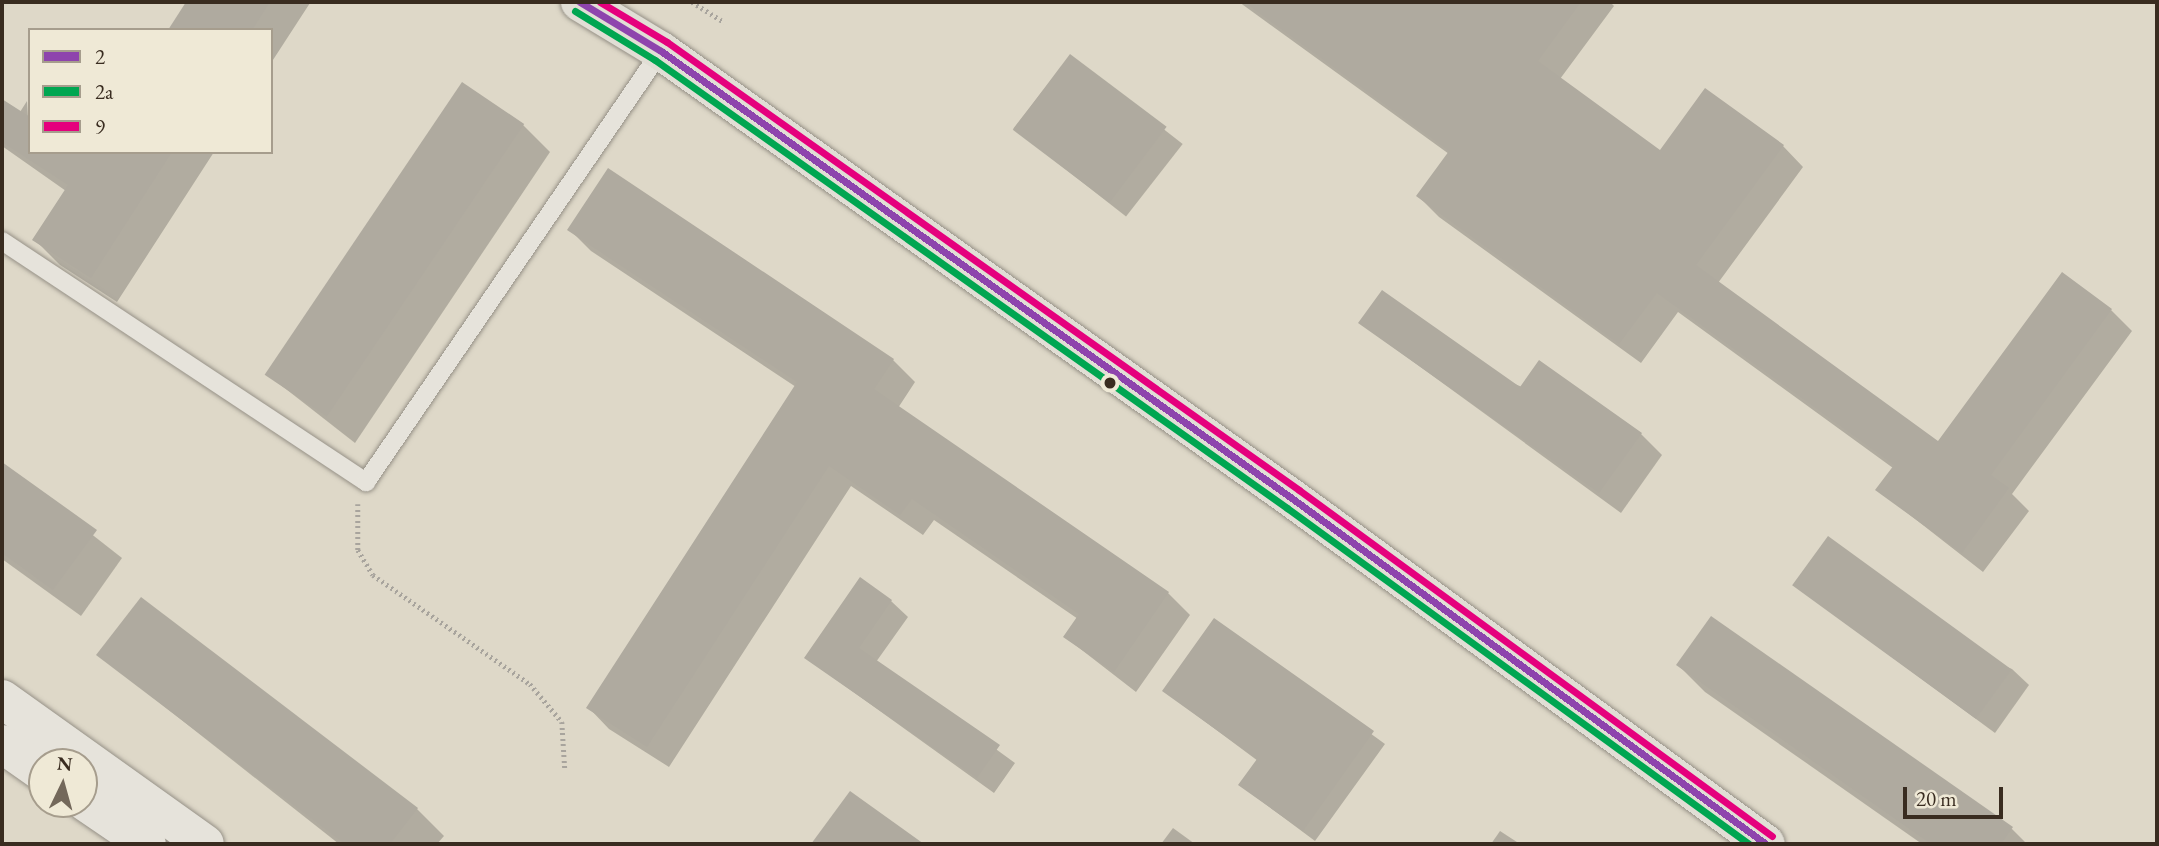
<!DOCTYPE html>
<html>
<head>
<meta charset="utf-8">
<style>
	body { margin:0 }
	#map { position:relative; width:2159px; height:846px; overflow:hidden; background:#ded8c8; font-family:"EB Garamond",serif }
	div>[style] { position:absolute }
	.shadow>* { inset:0; background:#0003; transform-origin:0 0 }
	.building>* { inset:0; background:#afaa9f; transform-origin:0 0 }
	.path>* { height:4.5px; margin-top:-2.25px; transform-origin:0; background:repeating-linear-gradient(90deg,#a8a49d 0 2px,transparent 0 5.5px) }
	.roads { filter:drop-shadow(0 0 2px #969187) drop-shadow(0 0 2px #969187) }
	.service>* { height:18px; margin:-9px; padding:0 9px; transform-origin:9px; border-radius:9px; background:#e6e3db }
	.secondary>* { height:38px; margin:-19px; padding:0 19px; transform-origin:19px; border-radius:19px; background:#e6e3db }
	.primary>* { height:38px; margin:-19px; padding:0 19px; transform-origin:19px; border-radius:19px; background:#e1ded5 }
	.bus-1>* { height:7px; margin:-3.5px; padding:0 3.5px; transform-origin:3.5px; border-radius:3.5px; background:#8e44ad }
	.bus-2>* { height:7px; margin:-3.5px; padding:0 3.5px; transform-origin:3.5px; border-radius:3.5px; background:#00a651 }
	.bus-3>* { height:7px; margin:-3.5px; padding:0 3.5px; transform-origin:3.5px; border-radius:3.5px; background:#e5007d }
	.dots>* { width:19px; height:19px; translate:-50% -50%; box-sizing:border-box; border:4px solid #efe9d6; border-radius:50% }
	span { translate:-50% -50%; white-space:nowrap; text-align:center; line-height:1.15; -webkit-text-stroke:5px #efe9d6; paint-order:stroke }
	.frame { position:absolute; inset:0; border:4px solid #392c20; pointer-events:none }
	.legend { position:absolute; left:28px; top:28px; width:245px; height:126px; box-sizing:border-box; background:#efe9d6; border:2px solid #a69d8d; margin:0; padding:9px 12px; list-style:none; font-size:21px; color:#392c20 }
	.legend li { display:flex; align-items:center; gap:14px; height:35px }
	.legend b { width:35px; border:2px solid #a69d8d }
	.north { position:absolute; left:28px; top:748px; width:70px; height:70px; box-sizing:border-box; background:#efe9d6; border:2px solid #a69d8d; border-radius:50%; rotate:5deg; font-size:19px; font-weight:700; line-height:28px; text-align:center; color:#392c20 }
	.north::after { content:''; display:block; margin:auto; width:24px; height:32px; background:#73685b; clip-path:polygon(50% 0,100% 100%,50% 72%,0 100%) }
	.scale { position:absolute; left:1903px; top:787px; width:100px; height:32px; box-sizing:border-box; border:4px solid #392c20; border-top:0; padding-left:9px; font-size:21px; line-height:24px; white-space:nowrap; color:#392c20; -webkit-text-stroke:5px #efe9d6; paint-order:stroke }
</style>
</head>
<body>
<div id="map">
	<div class="shadow">
		<i style="clip-path:polygon(188px 2px,308px 2px,310px 3px,271px 63px,271px 30px,170px 30px)"></i>
		<i style="clip-path:polygon(1239px 2px,1610px 2px,1614px 6px,1560px 79px,1660px 152px,1783px 146px,1803px 167px,1718px 283px,1938px 443px,2111px 310px,2132px 331px,2012px 494px,2029px 511px,1983px 572px,1878px 490px,1893px 468px,1678px 312px,1641px 363px,1439px 217px,1418px 196px,1449px 154px)"></i>
		<i style="left:1070px;top:56px;width:143px;height:92px;rotate:38deg"></i>
		<i style="clip-path:polygon(462px 85px,523px 125px,550px 152px,355px 443px,268px 375px)"></i>
		<i style="clip-path:polygon(27px 101px,30px 152px,214px 152px,117px 302px,60px 265px,34px 239px,66px 191px,2px 146px,2px 109px,5px 103px,20px 112px)"></i>
		<i style="clip-path:polygon(609px 171px,893px 360px,915px 382px,898px 408px,1168px 593px,1190px 615px,1136px 692px,1065px 637px,1078px 619px,934px 520px,923px 535px,851px 486px,669px 767px,609px 729px,588px 707px,796px 387px,591px 251px,569px 229px)"></i>
		<i style="clip-path:polygon(1360px 323px,1641px 434px,1662px 455px,1621px 513px)"></i>
		<i style="clip-path:polygon(2px 464px,122px 558px,81px 616px,2px 559px)"></i>
		<i style="clip-path:polygon(1794px 585px,2012px 669px,2029px 685px,1995px 733px)"></i>
		<i style="clip-path:polygon(891px 601px,908px 617px,876px 662px,1015px 763px,994px 793px,806px 658px)"></i>
		<i style="clip-path:polygon(1214px 620px,1385px 744px,1315px 841px,1240px 785px,1258px 761px,1164px 691px)"></i>
		<i style="clip-path:polygon(99px 655px,417px 809px,444px 836px,437px 844px,339px 844px)"></i>
		<i style="clip-path:polygon(1678px 665px,2012px 829px,2027px 844px,1922px 844px,1705px 692px)"></i>
		<i style="clip-path:polygon(851px 793px,921px 844px,822px 844px,817px 839px)"></i>
		<i style="clip-path:polygon(1173px 828px,1195px 844px,1161px 844px)"></i>
		<i style="clip-path:polygon(1500px 831px,1520px 844px,1491px 844px)"></i>
	</div>
	<div class="building">
		<i style="clip-path:polygon(186px 2px,270px 2px,252px 30px,168px 30px)"></i>
		<i style="clip-path:polygon(1244px 2px,1581px 2px,1538px 61px,1660px 150px,1705px 88px,1784px 145px,1696px 265px,1938px 441px,2062px 272px,2112px 309px,1991px 475px,2009px 488px,1962px 553px,1875px 490px,1894px 465px,1657px 293px,1619px 344px,1416px 196px,1449px 151px)"></i>
		<i style="left:1070px;top:54px;width:121px;height:95px;rotate:37deg"></i>
		<i style="left:462px;top:82px;width:75px;height:353px;rotate:34deg"></i>
		<i style="clip-path:polygon(2px 99px,30px 117px,30px 152px,172px 152px,91px 278px,32px 240px,68px 185px,2px 142px)"></i>
		<i style="clip-path:polygon(608px 168px,894px 359px,874px 389px,1169px 592px,1114px 672px,1063px 637px,1079px 614px,912px 499px,900px 515px,829px 466px,647px 747px,586px 708px,797px 382px,567px 230px)"></i>
		<i style="clip-path:polygon(1382px 290px,1520px 387px,1539px 360px,1642px 433px,1599px 493px,1358px 323px)"></i>
		<i style="clip-path:polygon(2px 462px,97px 530px,53px 590px,2px 553px)"></i>
		<i style="left:1828px;top:536px;width:227px;height:61px;rotate:36deg"></i>
		<i style="clip-path:polygon(860px 577px,892px 600px,859px 648px,1000px 745px,977px 778px,804px 658px)"></i>
		<i style="clip-path:polygon(141px 597px,418px 808px,390px 844px,345px 844px,96px 655px)"></i>
		<i style="clip-path:polygon(1711px 616px,2013px 827px,2001px 844px,1931px 844px,1676px 665px)"></i>
		<i style="clip-path:polygon(1214px 618px,1374px 731px,1303px 831px,1238px 785px,1257px 759px,1162px 691px)"></i>
		<i style="clip-path:polygon(850px 791px,924px 844px,811px 844px)"></i>
	</div>
	<div class="path">
		<i style="left:692px;top:2px;width:38px;rotate:32deg"></i>
		<i style="left:358px;top:504px;width:46px;rotate:90deg"></i>
		<i style="left:358px;top:550px;width:29px;rotate:59deg"></i>
		<i style="left:373px;top:575px;width:191px;rotate:34.8deg"></i>
		<i style="left:530px;top:684px;width:50px;rotate:49.9deg"></i>
		<i style="left:562px;top:722px;width:48px;rotate:86.4deg"></i>
	</div>
	<div class="roads">
		<div class="service">
			<i style="left:2px;top:241px;width:437px;rotate:33.5deg"></i>
			<i style="left:366px;top:482px;width:522px;rotate:-55.61deg"></i>
		</div>
		<div class="secondary">
			<i style="left:2px;top:699px;width:249px;rotate:35.5deg"></i>
			<i style="left:2px;top:744px;width:49px;rotate:35deg"></i>
			<i style="left:84px;top:801px;width:76px;rotate:34.3deg"></i>
		</div>
		<div class="primary">
			<i style="left:580px;top:2px;width:95px;rotate:31.2deg"></i>
			<i style="left:661px;top:51px;width:775px;rotate:35.33deg"></i>
			<i style="left:1293px;top:499px;width:585px;rotate:36.11deg"></i>
		</div>
	</div>
	<div class="bus-1">
		<i style="left:580px;top:2px;width:95px;rotate:31.2deg"></i>
		<i style="left:661px;top:51px;width:775px;rotate:35.33deg"></i>
		<i style="left:1293px;top:499px;width:585px;rotate:36.11deg"></i>
	</div>
	<div class="bus-2">
		<i style="left:575px;top:11px;width:94px;rotate:31.5deg"></i>
		<i style="left:655px;top:60px;width:775px;rotate:35.33deg"></i>
		<i style="left:1287px;top:508px;width:571px;rotate:36.03deg"></i>
	</div>
	<div class="bus-3">
		<i style="left:600px;top:2px;width:78px;rotate:30.8deg"></i>
		<i style="left:667px;top:42px;width:775px;rotate:35.33deg"></i>
		<i style="left:1299px;top:490px;width:586px;rotate:36.19deg"></i>
	</div>
	<div class="dots">
		<i style="left:1110px;top:383px;background:#392c20"></i>
	</div>
	<div class="frame"></div>
	<ul class="legend">
	<li><b style="height:9px;background:#8e44ad"></b>2</li>
	<li><b style="height:9px;background:#00a651"></b>2а</li>
	<li><b style="height:9px;background:#e5007d"></b>9</li>
	</ul>
	<div class="north">N</div>
	<div class="scale">20 m</div>
</div>
</body>
</html>
